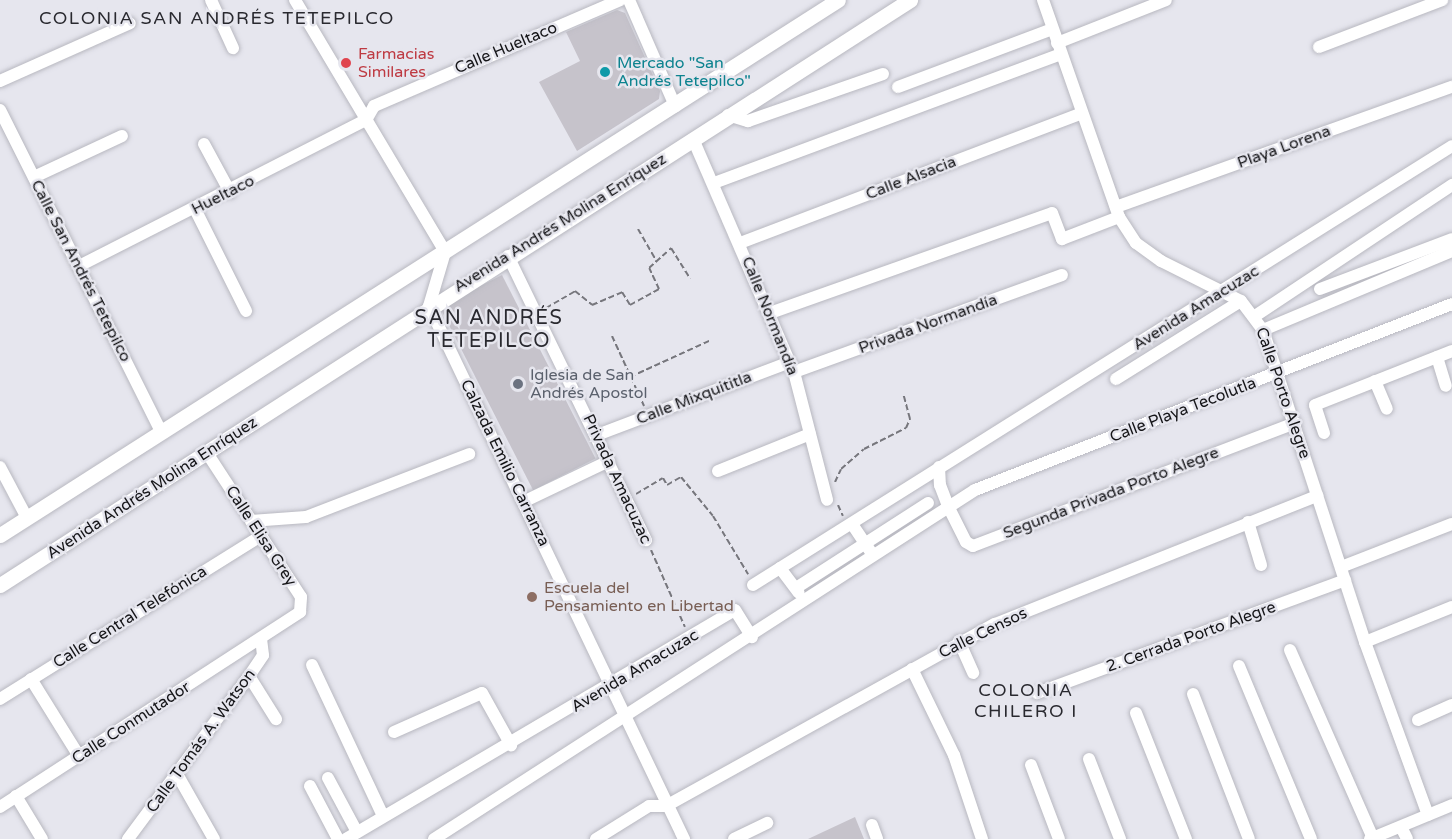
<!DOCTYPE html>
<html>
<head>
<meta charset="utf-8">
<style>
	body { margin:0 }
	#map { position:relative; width:1452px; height:839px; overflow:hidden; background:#e6e6ee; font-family:"Varela Round",sans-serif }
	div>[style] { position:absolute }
	.building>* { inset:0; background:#c6c3cb; transform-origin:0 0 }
	.path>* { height:2px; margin-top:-1px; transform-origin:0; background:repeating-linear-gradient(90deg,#76767c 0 6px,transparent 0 9px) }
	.roads { filter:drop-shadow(0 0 2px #b8b8c0) drop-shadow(0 0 2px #b8b8c0) }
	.minor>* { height:12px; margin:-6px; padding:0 6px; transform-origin:6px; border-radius:6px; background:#fff }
	.major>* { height:15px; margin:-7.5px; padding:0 7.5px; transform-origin:7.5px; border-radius:7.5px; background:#fff }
	.dots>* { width:16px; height:16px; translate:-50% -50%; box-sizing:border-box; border:3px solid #e6e6ee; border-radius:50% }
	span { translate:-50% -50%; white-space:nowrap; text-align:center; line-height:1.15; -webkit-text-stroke:5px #e6e6ee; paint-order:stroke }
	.street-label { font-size:16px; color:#151518 }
	.health-label { font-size:16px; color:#be3a42 }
	.left { translate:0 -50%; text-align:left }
	.culture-label { font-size:16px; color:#0d838f }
	.worship-label { font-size:16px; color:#5b616d }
	.education-label { font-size:16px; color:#785e54 }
	.neighbourhood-label { font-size:18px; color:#29292f; letter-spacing:1.5px }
	.quarter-label { font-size:20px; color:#29292f; letter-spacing:1.5px }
</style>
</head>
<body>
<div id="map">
	<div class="building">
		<i style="clip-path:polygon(617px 10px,625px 13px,660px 91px,659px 99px,577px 151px,539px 82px,580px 61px,566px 32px)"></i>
		<i style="left:502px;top:275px;width:206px;height:70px;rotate:63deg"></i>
		<i style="clip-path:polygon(855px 817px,864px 839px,808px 839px)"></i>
	</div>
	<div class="path">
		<i style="left:638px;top:229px;width:36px;rotate:60deg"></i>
		<i style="left:546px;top:308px;width:34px;rotate:-30deg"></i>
		<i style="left:575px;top:291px;width:22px;rotate:39deg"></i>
		<i style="left:592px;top:305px;width:33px;rotate:-23deg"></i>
		<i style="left:622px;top:292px;width:15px;rotate:58deg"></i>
		<i style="left:630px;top:305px;width:33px;rotate:-29deg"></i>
		<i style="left:659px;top:289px;width:23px;rotate:-115deg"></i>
		<i style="left:649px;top:268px;width:30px;rotate:-42deg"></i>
		<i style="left:671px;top:248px;width:36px;rotate:58deg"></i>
		<i style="left:612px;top:336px;width:77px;rotate:65.4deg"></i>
		<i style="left:630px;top:377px;width:87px;rotate:-24.5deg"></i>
		<i style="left:835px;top:482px;width:14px;rotate:-65deg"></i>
		<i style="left:841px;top:469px;width:30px;rotate:-41deg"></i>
		<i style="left:864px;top:449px;width:47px;rotate:-26.6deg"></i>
		<i style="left:906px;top:428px;width:10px;rotate:-66deg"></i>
		<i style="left:910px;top:419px;width:24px;rotate:-105deg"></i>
		<i style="left:636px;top:494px;width:31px;rotate:-31deg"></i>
		<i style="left:663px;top:478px;width:8px;rotate:60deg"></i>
		<i style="left:667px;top:485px;width:16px;rotate:-30deg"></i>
		<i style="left:681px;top:477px;width:50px;rotate:50.6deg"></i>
		<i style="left:713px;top:516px;width:68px;rotate:58.9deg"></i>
		<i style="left:838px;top:505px;width:12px;rotate:66deg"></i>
		<i style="left:651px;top:550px;width:84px;rotate:66.2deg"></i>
	</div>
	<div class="roads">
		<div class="minor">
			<i style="left:211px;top:0;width:53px;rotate:65.4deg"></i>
			<i style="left:295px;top:0;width:293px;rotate:59.2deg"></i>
			<i style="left:445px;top:252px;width:56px;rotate:106.5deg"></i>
			<i style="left:429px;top:306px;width:591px;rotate:64.43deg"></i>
			<i style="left:629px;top:0;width:116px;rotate:66.5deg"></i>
			<i style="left:1043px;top:0;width:230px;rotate:70.7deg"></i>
			<i style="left:1119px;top:217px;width:31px;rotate:57deg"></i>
			<i style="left:1136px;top:243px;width:31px;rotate:36deg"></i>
			<i style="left:1161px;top:261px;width:89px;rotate:26.6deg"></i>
			<i style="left:1241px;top:301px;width:36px;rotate:53deg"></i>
			<i style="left:1263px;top:330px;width:328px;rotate:71.9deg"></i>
			<i style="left:1365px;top:642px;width:184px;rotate:70deg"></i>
			<i style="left:1057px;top:43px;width:117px;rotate:-21.5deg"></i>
			<i style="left:1319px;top:47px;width:132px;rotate:-20.9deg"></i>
			<i style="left:0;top:81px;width:142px;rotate:-24deg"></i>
			<i style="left:898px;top:87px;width:165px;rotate:-20.6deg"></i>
			<i style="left:0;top:110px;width:360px;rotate:63.4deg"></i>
			<i style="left:728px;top:115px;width:21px;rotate:17deg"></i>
			<i style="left:748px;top:121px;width:143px;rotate:-19.2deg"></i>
			<i style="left:693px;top:139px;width:254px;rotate:66.6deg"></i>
			<i style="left:794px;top:372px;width:132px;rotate:75.5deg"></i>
			<i style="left:204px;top:144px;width:55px;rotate:61.6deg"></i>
			<i style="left:34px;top:177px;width:97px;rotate:-25deg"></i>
			<i style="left:714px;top:183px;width:370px;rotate:-20.4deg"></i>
			<i style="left:1116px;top:207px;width:357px;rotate:-19.7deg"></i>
			<i style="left:195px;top:209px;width:114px;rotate:63.4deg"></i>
			<i style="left:740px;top:243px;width:366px;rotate:-20.8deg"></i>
			<i style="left:508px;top:256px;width:316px;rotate:64.1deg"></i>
			<i style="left:79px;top:266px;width:322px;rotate:-27deg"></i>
			<i style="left:366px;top:120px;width:16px;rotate:-60deg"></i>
			<i style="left:374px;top:106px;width:268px;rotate:-23.3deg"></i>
			<i style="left:1320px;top:289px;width:141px;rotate:-20.7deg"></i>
			<i style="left:770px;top:313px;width:299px;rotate:-19.5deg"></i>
			<i style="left:1052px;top:213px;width:28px;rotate:69deg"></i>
			<i style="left:1062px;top:239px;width:61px;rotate:-21.1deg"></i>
			<i style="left:1255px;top:316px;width:237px;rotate:-33.6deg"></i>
			<i style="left:1263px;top:330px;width:205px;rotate:-22.7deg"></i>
			<i style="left:1437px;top:357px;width:30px;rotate:73deg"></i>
			<i style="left:794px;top:372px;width:285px;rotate:-19.9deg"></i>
			<i style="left:1116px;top:379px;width:147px;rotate:-32deg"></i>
			<i style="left:1375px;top:381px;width:30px;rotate:67deg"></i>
			<i style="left:1324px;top:433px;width:29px;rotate:-108deg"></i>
			<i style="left:1315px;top:405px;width:147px;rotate:-21.5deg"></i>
			<i style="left:597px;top:435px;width:206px;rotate:-20.7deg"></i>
			<i style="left:0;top:467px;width:58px;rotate:62.1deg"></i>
			<i style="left:939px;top:467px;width:18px;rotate:87deg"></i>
			<i style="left:940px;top:485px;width:22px;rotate:69deg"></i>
			<i style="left:948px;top:506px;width:40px;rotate:63.4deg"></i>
			<i style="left:966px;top:542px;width:8px;rotate:30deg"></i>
			<i style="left:973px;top:546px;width:345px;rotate:-20.9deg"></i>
			<i style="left:718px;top:471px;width:99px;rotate:-21.9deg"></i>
			<i style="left:525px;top:501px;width:93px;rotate:-25.5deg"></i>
			<i style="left:251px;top:521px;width:55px;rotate:-4.2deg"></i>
			<i style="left:306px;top:517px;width:175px;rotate:-21.1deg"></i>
			<i style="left:1248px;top:522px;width:45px;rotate:73.2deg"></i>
			<i style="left:852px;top:524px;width:32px;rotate:56deg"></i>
			<i style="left:1341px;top:567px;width:119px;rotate:-21.2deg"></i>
			<i style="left:780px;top:568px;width:31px;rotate:53deg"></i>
			<i style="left:753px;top:585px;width:825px;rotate:-32.13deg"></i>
			<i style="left:796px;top:588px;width:157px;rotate:-32.8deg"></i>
			<i style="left:959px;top:641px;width:35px;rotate:66deg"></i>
			<i style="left:1365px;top:642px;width:94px;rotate:-21.9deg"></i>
			<i style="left:1290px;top:650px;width:206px;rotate:66.2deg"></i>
			<i style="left:312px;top:665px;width:167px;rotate:64.8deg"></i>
			<i style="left:1239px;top:666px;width:187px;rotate:67.4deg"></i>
			<i style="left:912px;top:669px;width:96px;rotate:64deg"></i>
			<i style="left:954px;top:755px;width:89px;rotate:71.6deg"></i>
			<i style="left:249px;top:676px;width:51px;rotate:57.9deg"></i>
			<i style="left:31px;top:679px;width:91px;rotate:58.1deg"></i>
			<i style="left:1037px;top:693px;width:328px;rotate:-20.1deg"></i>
			<i style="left:1193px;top:694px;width:155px;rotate:68.9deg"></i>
			<i style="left:0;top:699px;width:308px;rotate:-32deg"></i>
			<i style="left:1136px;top:713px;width:136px;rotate:68.4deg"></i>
			<i style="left:1418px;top:720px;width:37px;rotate:-24deg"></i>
			<i style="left:394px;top:732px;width:96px;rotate:-23.9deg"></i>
			<i style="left:482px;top:693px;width:60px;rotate:60.9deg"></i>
			<i style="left:1089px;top:759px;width:86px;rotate:68.8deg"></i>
			<i style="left:1031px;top:765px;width:79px;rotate:69.3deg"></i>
			<i style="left:177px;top:774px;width:75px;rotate:60.4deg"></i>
			<i style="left:328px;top:778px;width:61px;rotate:61.8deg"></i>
			<i style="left:310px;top:786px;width:60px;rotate:62.2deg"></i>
			<i style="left:16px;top:796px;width:50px;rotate:58.8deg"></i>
			<i style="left:0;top:807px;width:358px;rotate:-33deg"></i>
			<i style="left:300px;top:612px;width:15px;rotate:-86deg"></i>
			<i style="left:301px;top:597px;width:172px;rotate:-123.1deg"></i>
			<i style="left:872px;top:825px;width:15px;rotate:70deg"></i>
			<i style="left:1401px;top:827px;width:13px;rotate:63deg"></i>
			<i style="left:128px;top:839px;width:203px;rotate:-53.4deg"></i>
			<i style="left:249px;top:676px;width:25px;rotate:-56deg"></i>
			<i style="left:263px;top:655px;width:16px;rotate:-97deg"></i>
			<i style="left:346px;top:839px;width:451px;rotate:-30.5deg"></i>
			<i style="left:735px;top:610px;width:32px;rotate:58deg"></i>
			<i style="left:434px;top:839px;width:644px;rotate:-32.83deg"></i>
			<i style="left:975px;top:490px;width:512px;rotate:-21.3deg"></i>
			<i style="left:596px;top:839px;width:62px;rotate:-31.9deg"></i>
			<i style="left:649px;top:806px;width:17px"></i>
			<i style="left:666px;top:806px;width:376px;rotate:-29deg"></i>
			<i style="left:995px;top:624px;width:347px;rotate:-21.7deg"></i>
			<i style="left:734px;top:839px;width:37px;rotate:-26deg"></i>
			<i style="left:1370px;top:839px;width:89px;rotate:-22.5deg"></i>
		</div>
		<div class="major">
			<i style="left:0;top:535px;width:994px;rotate:-32.56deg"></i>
			<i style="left:0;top:585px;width:1082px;rotate:-32.74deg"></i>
		</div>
	</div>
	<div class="dots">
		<i style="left:346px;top:63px;background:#e0444e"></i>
		<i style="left:605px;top:72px;background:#0f9aa8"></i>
		<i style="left:518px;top:384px;background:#6b7280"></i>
		<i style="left:532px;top:597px;background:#8d6e63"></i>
	</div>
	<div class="street-label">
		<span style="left:506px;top:48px;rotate:-23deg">Calle Hueltaco</span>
		<span style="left:1284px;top:147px;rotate:-20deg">Playa Lorena</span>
		<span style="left:911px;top:178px;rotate:-21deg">Calle Alsacia</span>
		<span style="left:223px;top:195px;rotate:-27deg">Hueltaco</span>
		<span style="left:560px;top:223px;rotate:-32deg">Avenida Andrés Molina Enríquez</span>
		<span style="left:81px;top:271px;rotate:63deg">Calle San Andrés Tetepilco</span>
		<span style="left:1196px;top:308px;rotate:-32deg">Avenida Amacuzac</span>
		<span style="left:770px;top:316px;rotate:68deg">Calle Normandía</span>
		<span style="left:928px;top:324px;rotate:-20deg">Privada Normandía</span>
		<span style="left:1283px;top:393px;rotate:71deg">Calle Porto Alegre</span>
		<span style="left:694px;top:398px;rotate:-21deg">Calle Mixquititla</span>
		<span style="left:1183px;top:410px;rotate:-21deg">Calle Playa Tecolutla</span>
		<span style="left:505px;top:463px;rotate:64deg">Calzada Emilio Carranza</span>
		<span style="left:617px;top:479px;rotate:65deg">Privada Amacuzac</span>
		<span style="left:152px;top:488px;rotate:-33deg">Avenida Andrés Molina Enríquez</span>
		<span style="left:1111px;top:493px;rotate:-21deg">Segunda Privada Porto Alegre</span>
		<span style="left:261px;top:536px;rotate:57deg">Calle Elisa Grey</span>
		<span style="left:130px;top:617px;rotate:-32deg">Calle Central Telefónica</span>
		<span style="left:983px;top:633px;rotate:-26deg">Calle Censos</span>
		<span style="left:1191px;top:637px;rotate:-20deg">2. Cerrada Porto Alegre</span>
		<span style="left:635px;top:671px;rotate:-31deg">Avenida Amacuzac</span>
		<span style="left:131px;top:723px;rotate:-33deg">Calle Conmutador</span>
		<span style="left:201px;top:741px;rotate:-54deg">Calle Tomás A. Watson</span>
	</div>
	<div class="health-label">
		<span class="left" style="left:358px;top:63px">Farmacias<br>Similares</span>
	</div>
	<div class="culture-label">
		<span class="left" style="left:617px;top:72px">Mercado "San<br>Andrés Tetepilco"</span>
	</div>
	<div class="worship-label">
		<span class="left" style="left:530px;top:384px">Iglesia de San<br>Andrés Apostol</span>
	</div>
	<div class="education-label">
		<span class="left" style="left:544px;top:597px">Escuela del<br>Pensamiento en Libertad</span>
	</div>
	<div class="neighbourhood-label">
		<span style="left:217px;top:18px">COLONIA SAN ANDRÉS TETEPILCO</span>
		<span style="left:1026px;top:701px">COLONIA<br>CHILERO I</span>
	</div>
	<div class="quarter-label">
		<span style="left:489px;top:330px">SAN ANDRÉS<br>TETEPILCO</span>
	</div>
</div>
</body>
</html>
